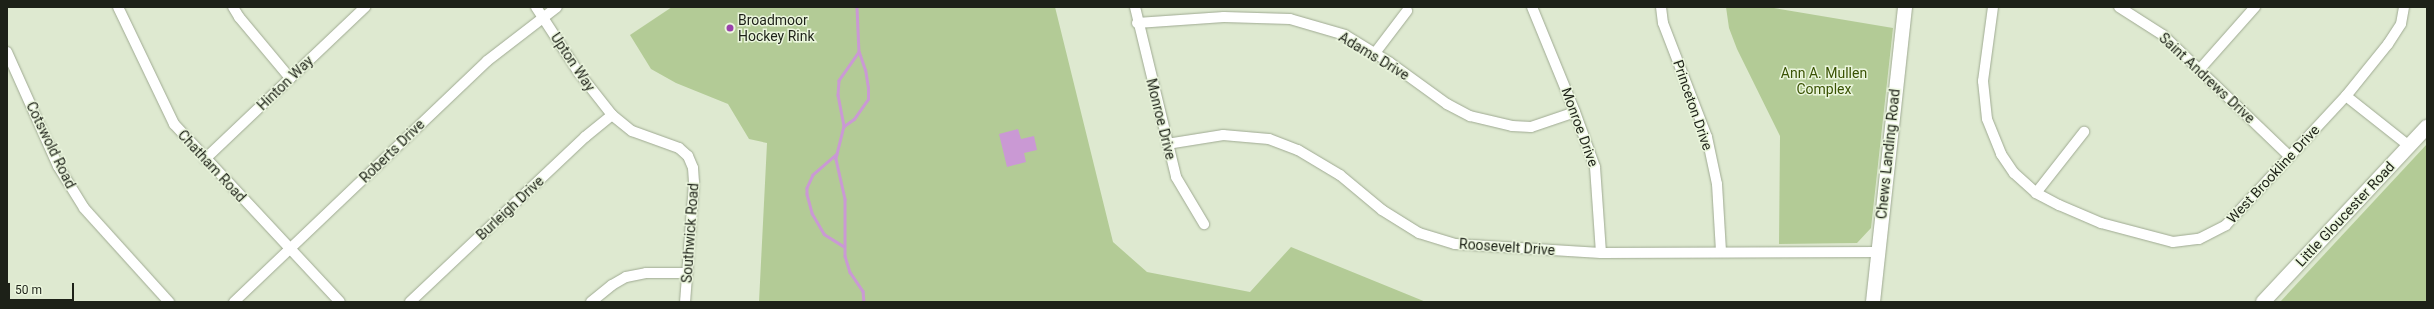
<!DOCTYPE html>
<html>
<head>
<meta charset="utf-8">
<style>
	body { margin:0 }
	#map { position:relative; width:2434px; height:309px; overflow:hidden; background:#dee9d0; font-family:Roboto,sans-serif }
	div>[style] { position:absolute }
	.green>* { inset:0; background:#b3cb96 }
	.water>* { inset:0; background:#ca99d4 }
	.stream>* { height:2.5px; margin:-1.25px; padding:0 1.25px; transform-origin:1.25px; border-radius:1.25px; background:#ca99d4 }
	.roads { filter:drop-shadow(0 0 1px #9faa92) drop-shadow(0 0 1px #9faa92) }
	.street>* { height:10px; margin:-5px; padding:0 5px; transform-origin:5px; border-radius:5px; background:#fff }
	.secondary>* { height:14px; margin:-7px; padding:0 7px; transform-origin:7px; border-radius:7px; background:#fff }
	.dots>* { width:11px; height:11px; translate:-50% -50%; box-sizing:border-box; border:2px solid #ebf6dd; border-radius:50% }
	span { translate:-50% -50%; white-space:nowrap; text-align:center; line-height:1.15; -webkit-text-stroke:3px #ebf6dd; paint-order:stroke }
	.poi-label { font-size:14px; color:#1d2118 }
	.left { translate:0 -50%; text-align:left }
	.street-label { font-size:14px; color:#1d2118 }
	.park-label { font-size:14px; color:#395203 }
	.frame { position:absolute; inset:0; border:8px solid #1d2118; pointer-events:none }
	.scale { position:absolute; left:8px; top:283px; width:66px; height:18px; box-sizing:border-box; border:2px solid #1d2118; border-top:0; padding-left:5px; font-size:12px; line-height:14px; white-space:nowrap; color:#1d2118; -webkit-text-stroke:3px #ebf6dd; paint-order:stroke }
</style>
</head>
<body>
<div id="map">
	<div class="green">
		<i style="clip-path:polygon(672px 7px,1055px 7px,1113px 242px,1147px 272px,1250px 292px,1291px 247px,1426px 302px,759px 302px,767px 143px,749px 139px,728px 104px,676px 83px,651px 69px,630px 35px)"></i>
		<i style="clip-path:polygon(1726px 7px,1768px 7px,1893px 28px,1871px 228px,1857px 243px,1779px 244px,1780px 136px,1737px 49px,1729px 28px)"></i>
		<i style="clip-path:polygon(2427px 144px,2427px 302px,2280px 302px)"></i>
	</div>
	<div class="water">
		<i style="clip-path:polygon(1018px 129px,1021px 139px,1034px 136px,1037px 150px,1024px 153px,1026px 162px,1007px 167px,999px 134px)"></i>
	</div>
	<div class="stream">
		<i style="left:857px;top:7px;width:45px;rotate:87.5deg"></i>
		<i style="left:859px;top:52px;width:35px;rotate:125deg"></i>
		<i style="left:839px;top:81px;width:14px;rotate:94deg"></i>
		<i style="left:838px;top:95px;width:32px;rotate:79deg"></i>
		<i style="left:844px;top:126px;width:34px;rotate:104deg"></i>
		<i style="left:836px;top:159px;width:41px;rotate:77.3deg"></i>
		<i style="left:845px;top:199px;width:57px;rotate:90deg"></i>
		<i style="left:845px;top:256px;width:17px;rotate:73deg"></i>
		<i style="left:850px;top:272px;width:23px;rotate:56deg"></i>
		<i style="left:863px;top:291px;width:11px;rotate:85deg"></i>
		<i style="left:844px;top:126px;width:12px;rotate:-35deg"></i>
		<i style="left:854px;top:119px;width:24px;rotate:-55deg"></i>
		<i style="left:868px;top:99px;width:11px;rotate:-90deg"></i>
		<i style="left:868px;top:88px;width:18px;rotate:-99deg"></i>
		<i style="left:865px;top:70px;width:18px;rotate:-109deg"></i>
		<i style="left:837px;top:154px;width:32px;rotate:139deg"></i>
		<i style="left:813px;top:175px;width:14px;rotate:115deg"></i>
		<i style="left:807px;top:188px;width:6px;rotate:90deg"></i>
		<i style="left:807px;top:194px;width:20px;rotate:75deg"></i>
		<i style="left:812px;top:213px;width:24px;rotate:60deg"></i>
		<i style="left:824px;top:234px;width:22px;rotate:32deg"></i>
	</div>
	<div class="roads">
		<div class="street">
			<i style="left:118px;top:7px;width:130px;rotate:64.4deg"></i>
			<i style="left:174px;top:124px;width:243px;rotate:47deg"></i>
			<i style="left:233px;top:7px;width:12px;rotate:59deg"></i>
			<i style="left:239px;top:17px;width:80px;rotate:50.1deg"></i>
			<i style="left:536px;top:7px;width:79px;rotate:56.9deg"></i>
			<i style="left:579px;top:73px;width:53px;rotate:51.8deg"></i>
			<i style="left:612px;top:115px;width:26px;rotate:39deg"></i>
			<i style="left:632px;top:131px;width:50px;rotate:19.9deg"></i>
			<i style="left:679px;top:148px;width:12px;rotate:42deg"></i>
			<i style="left:688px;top:156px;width:13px;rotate:67deg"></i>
			<i style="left:693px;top:168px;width:15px;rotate:86deg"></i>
			<i style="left:694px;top:183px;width:119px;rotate:94.3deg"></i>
			<i style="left:1135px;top:7px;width:175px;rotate:76.4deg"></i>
			<i style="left:1176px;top:177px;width:55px;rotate:59.2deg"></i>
			<i style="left:1532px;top:7px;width:113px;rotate:67.7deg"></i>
			<i style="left:1575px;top:112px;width:59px;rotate:70deg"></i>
			<i style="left:1595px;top:167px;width:86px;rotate:86deg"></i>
			<i style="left:1661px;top:7px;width:16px;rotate:83deg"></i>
			<i style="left:1663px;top:23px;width:122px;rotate:68.9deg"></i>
			<i style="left:1707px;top:137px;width:48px;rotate:78deg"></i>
			<i style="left:1717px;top:184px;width:68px;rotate:86.6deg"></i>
			<i style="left:1993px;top:7px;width:75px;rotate:97.7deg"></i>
			<i style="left:1983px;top:81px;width:38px;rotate:84deg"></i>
			<i style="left:1987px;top:119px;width:38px;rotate:68deg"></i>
			<i style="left:2001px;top:154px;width:23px;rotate:56deg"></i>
			<i style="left:2014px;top:173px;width:30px;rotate:42deg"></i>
			<i style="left:2036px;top:193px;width:26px;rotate:28deg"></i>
			<i style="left:2059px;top:205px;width:46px;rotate:23.2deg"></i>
			<i style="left:2101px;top:223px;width:74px;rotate:14.8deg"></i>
			<i style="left:2173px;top:242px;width:26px;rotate:-7deg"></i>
			<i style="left:2199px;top:239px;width:30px;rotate:-27deg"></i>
			<i style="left:2226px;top:225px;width:176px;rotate:-47.1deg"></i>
			<i style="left:2346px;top:96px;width:67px;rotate:-51.1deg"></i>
			<i style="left:2388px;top:44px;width:24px;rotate:-57deg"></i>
			<i style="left:2401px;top:24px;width:17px;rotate:-80deg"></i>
			<i style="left:2119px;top:7px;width:52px;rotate:32.5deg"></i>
			<i style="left:2163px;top:35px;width:175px;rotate:43.8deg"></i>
			<i style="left:1137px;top:23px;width:87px;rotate:-3.9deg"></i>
			<i style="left:1224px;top:17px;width:66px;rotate:1.7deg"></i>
			<i style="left:1290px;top:19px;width:57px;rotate:16.2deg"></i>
			<i style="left:1345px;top:35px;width:52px;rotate:31.5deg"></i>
			<i style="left:1389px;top:62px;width:72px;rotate:35.9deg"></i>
			<i style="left:1447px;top:104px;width:26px;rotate:28deg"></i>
			<i style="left:1470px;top:116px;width:43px;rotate:13.4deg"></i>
			<i style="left:1512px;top:126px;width:19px;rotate:3deg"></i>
			<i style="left:1531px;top:127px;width:46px;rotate:-18.8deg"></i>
			<i style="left:7px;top:52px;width:125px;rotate:65.9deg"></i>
			<i style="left:58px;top:166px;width:49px;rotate:58.2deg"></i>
			<i style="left:84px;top:208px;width:127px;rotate:47.9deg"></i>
			<i style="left:1375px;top:53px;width:53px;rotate:-52.7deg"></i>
			<i style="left:2200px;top:69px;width:83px;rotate:-48.4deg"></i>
			<i style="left:2346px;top:96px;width:80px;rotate:38.4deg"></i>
			<i style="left:1167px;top:144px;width:57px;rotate:-9.1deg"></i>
			<i style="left:1223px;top:135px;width:46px;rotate:5deg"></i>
			<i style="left:1269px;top:139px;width:31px;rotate:21deg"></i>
			<i style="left:1298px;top:150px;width:49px;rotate:30.8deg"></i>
			<i style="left:1340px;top:175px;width:55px;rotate:39.8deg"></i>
			<i style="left:1382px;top:210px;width:44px;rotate:31.9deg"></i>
			<i style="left:1419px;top:233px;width:38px;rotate:17deg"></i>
			<i style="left:1455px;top:244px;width:146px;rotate:3.5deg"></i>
			<i style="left:1601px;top:253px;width:277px;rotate:-0.2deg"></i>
			<i style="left:205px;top:159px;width:221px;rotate:-43.5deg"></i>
			<i style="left:2036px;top:193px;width:78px;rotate:-51.8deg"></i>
			<i style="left:234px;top:302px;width:349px;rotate:-43.6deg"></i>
			<i style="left:487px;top:61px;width:88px;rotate:-37.6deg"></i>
			<i style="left:410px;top:302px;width:241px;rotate:-43.3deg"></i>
			<i style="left:585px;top:137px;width:35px;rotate:-39deg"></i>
			<i style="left:591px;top:302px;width:27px;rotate:-39deg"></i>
			<i style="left:612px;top:285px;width:16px;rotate:-30deg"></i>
			<i style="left:626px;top:277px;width:20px;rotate:-11deg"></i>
			<i style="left:646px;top:273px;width:41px"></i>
		</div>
		<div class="secondary">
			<i style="left:1873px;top:302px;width:297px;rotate:-83.8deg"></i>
			<i style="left:2263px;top:302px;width:240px;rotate:-46.9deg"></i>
		</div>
	</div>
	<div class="dots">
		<i style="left:730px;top:28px;background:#9a41ac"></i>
	</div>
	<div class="poi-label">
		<span class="left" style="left:738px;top:28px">Broadmoor<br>Hockey Rink</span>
	</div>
	<div class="street-label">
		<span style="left:1374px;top:56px;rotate:31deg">Adams Drive</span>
		<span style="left:573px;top:62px;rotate:56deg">Upton Way</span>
		<span style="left:2207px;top:78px;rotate:43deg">Saint Andrews Drive</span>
		<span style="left:285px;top:83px;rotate:-44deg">Hinton Way</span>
		<span style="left:1693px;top:105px;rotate:71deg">Princeton Drive</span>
		<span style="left:1161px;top:119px;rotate:76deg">Monroe Drive</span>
		<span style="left:1580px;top:127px;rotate:70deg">Monroe Drive</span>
		<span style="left:51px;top:145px;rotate:64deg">Cotswold Road</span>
		<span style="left:392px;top:151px;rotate:-44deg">Roberts Drive</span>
		<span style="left:1888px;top:154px;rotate:-84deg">Chews Landing Road</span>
		<span style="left:212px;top:166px;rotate:47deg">Chatham Road</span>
		<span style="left:2273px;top:174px;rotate:-47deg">West Brookline Drive</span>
		<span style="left:510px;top:208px;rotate:-43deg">Burleigh Drive</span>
		<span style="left:2345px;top:214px;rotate:-47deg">Little Gloucester Road</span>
		<span style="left:690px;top:233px;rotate:-86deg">Southwick Road</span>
		<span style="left:1507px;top:247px;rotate:4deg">Roosevelt Drive</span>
	</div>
	<div class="park-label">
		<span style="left:1824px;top:81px">Ann A. Mullen<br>Complex</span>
	</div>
	<div class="frame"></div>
	<div class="scale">50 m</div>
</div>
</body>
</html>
